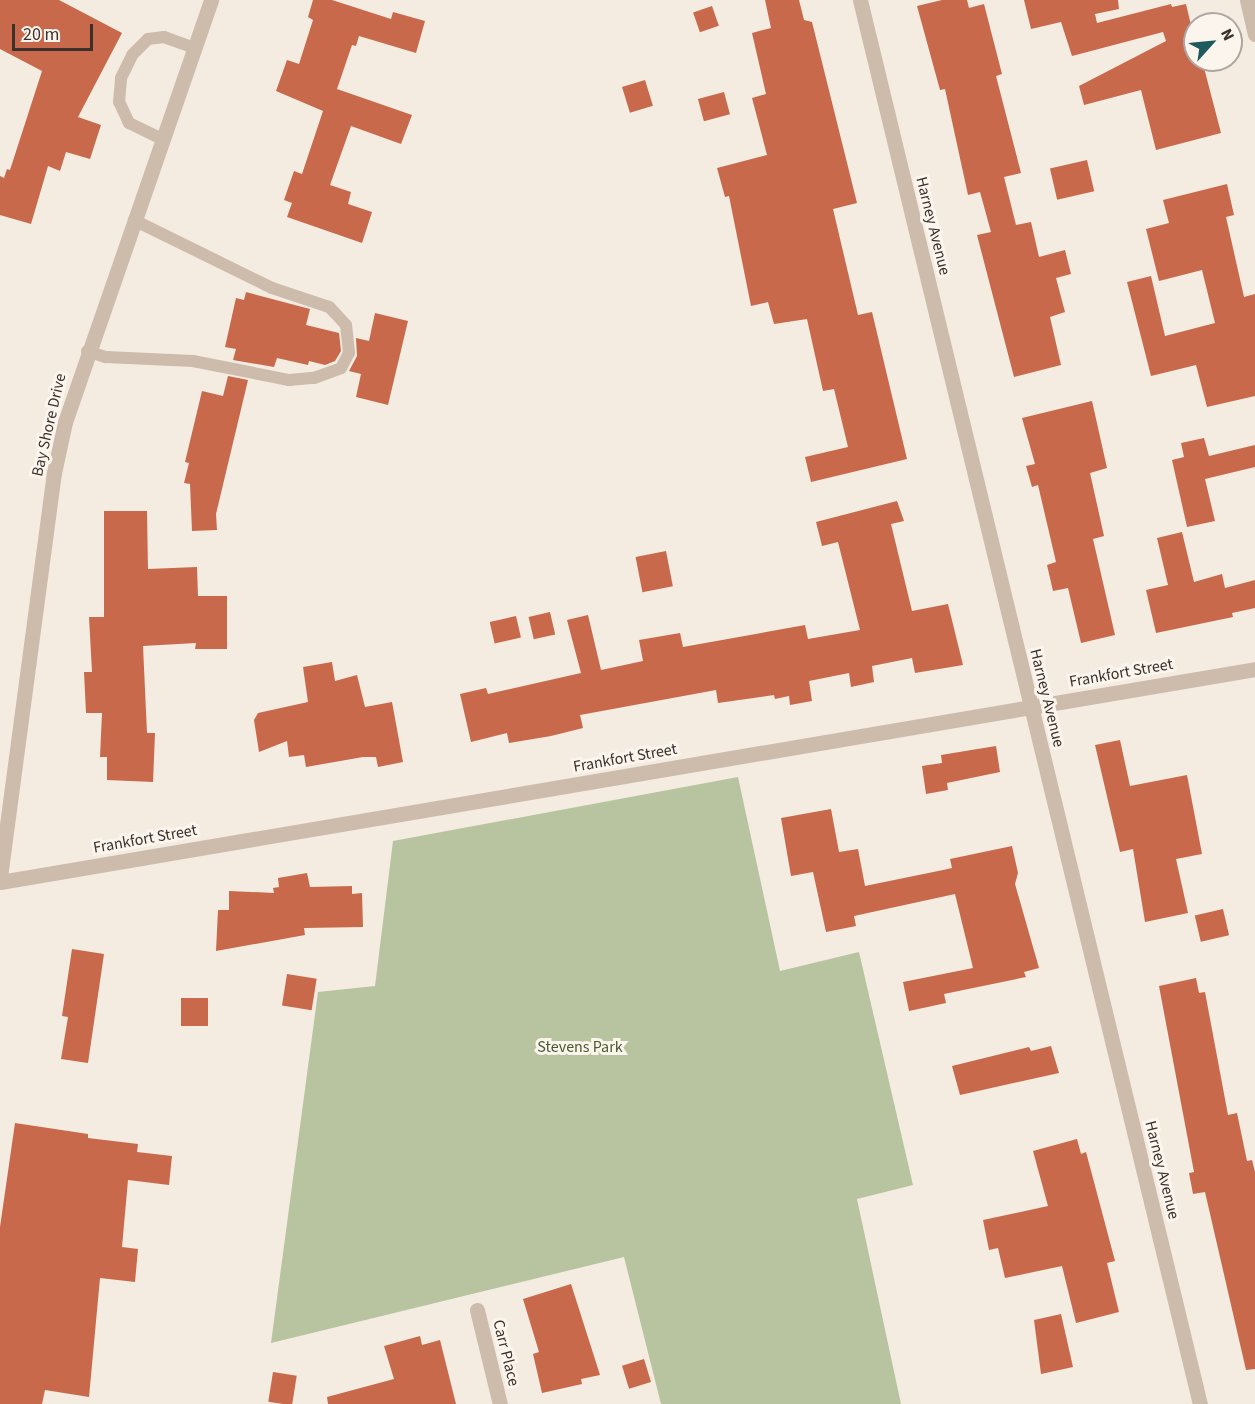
<!DOCTYPE html>
<html>
<head>
<meta charset="utf-8">
<style>
	body { margin:0 }
	#map { position:relative; width:1255px; height:1404px; overflow:hidden; background:#f4ebe1; font-family:"Source Sans 3",sans-serif }
	div>[style] { position:absolute }
	.green>* { inset:0; background:#b8c4a0 }
	.building>* { inset:0; background:#c8694b; transform-origin:0 0 }
	.lane>* { height:12px; margin:-6px; padding:0 6px; transform-origin:6px; border-radius:6px; background:#cdbbac }
	.street>* { height:15px; margin:-7.5px; padding:0 7.5px; transform-origin:7.5px; border-radius:7.5px; background:#cdbbac }
	span { translate:-50% -50%; white-space:nowrap; text-align:center; line-height:1.15; -webkit-text-stroke:6px #fbf5ee; paint-order:stroke }
	.street-label { font-size:16px; color:#3b302b }
	.park-label { font-size:16px; color:#4a5a2e }
	.north { position:absolute; left:1183px; top:12px; width:60px; height:60px; box-sizing:border-box; background:#fbf5ee; border:2px solid #aea6a0; border-radius:50%; rotate:63deg; font-size:16px; font-weight:700; line-height:24px; text-align:center; color:#3b302b }
	.north::after { content:''; display:block; margin:auto; width:21px; height:27px; background:#1f5a5e; clip-path:polygon(50% 0,100% 100%,50% 72%,0 100%) }
	.scale { position:absolute; left:12px; top:24px; width:81px; height:27px; box-sizing:border-box; border:3px solid #3b302b; border-top:0; padding-left:8px; font-size:18px; line-height:21px; white-space:nowrap; color:#3b302b; -webkit-text-stroke:4px #fbf5ee; paint-order:stroke }
</style>
</head>
<body>
<div id="map">
	<div class="green">
		<i style="clip-path:polygon(738px 777px,780px 971px,859px 952px,913px 1185px,857px 1199px,901px 1404px,661px 1404px,624px 1257px,271px 1343px,318px 992px,375px 986px,393px 841px)"></i>
	</div>
	<div class="building">
		<i style="clip-path:polygon(0 0,59px 0,122px 33px,78px 117px,101px 125px,90px 159px,66px 152px,60px 171px,48px 166px,31px 224px,0 215px,0 176px,4px 178px,7px 169px,10px 170px,42px 71px,0 49px)"></i>
		<i style="clip-path:polygon(313px 0,332px 0,391px 19px,393px 12px,425px 21px,416px 53px,359px 36px,356px 46px,352px 45px,337px 89px,412px 115px,401px 144px,351px 126px,330px 185px,351px 192px,348px 204px,372px 212px,362px 243px,287px 217px,292px 203px,284px 200px,294px 171px,302px 174px,323px 111px,276px 91px,287px 60px,299px 64px,313px 20px,308px 17px)"></i>
		<i style="clip-path:polygon(765px 0,799px 0,804px 20px,812px 22px,857px 203px,833px 209px,858px 315px,872px 312px,907px 459px,811px 482px,805px 457px,848px 447px,834px 389px,823px 391px,807px 319px,774px 324px,768px 302px,751px 306px,729px 196px,725px 197px,717px 168px,767px 155px,752px 98px,766px 94px,752px 33px,771px 28px)"></i>
		<i style="clip-path:polygon(942px 0,967px 0,969px 8px,984px 4px,1002px 74px,996px 76px,1021px 173px,1004px 177px,1016px 225px,1031px 222px,1039px 257px,1065px 250px,1071px 274px,1056px 278px,1065px 312px,1050px 317px,1061px 365px,1014px 377px,977px 235px,991px 232px,980px 192px,968px 195px,945px 89px,940px 90px,917px 6px)"></i>
		<i style="clip-path:polygon(1024px 0,1118px 0,1119px 9px,1095px 14px,1097px 23px,1171px 4px,1172px 7px,1186px 4px,1195px 42px,1195px 60px,1202px 60px,1221px 133px,1156px 150px,1141px 90px,1084px 105px,1079px 86px,1166px 41px,1163px 32px,1072px 56px,1061px 22px,1031px 29px)"></i>
		<i style="left:712px;top:6px;width:21px;height:20px;rotate:71deg"></i>
		<i style="left:645px;top:80px;width:27px;height:24px;rotate:73deg"></i>
		<i style="left:724px;top:92px;width:23px;height:27px;rotate:75deg"></i>
		<i style="left:1087px;top:160px;width:32px;height:38px;rotate:77deg"></i>
		<i style="clip-path:polygon(1227px 184px,1234px 215px,1226px 217px,1244px 297px,1255px 294px,1255px 396px,1207px 407px,1196px 365px,1151px 376px,1127px 282px,1151px 276px,1165px 336px,1215px 323px,1202px 270px,1159px 281px,1146px 229px,1169px 223px,1163px 200px)"></i>
		<i style="clip-path:polygon(246px 292px,310px 309px,306px 325px,339px 333px,341px 351px,335px 361px,325px 365px,309px 361px,308px 365px,277px 358px,274px 367px,233px 360px,236px 349px,225px 347px,236px 298px,244px 300px)"></i>
		<i style="clip-path:polygon(375px 313px,408px 321px,388px 405px,356px 397px,361px 374px,349px 371px,357px 356px,356px 338px,369px 341px)"></i>
		<i style="clip-path:polygon(228px 376px,248px 380px,216px 514px,217px 530px,192px 531px,190px 484px,184px 483px,189px 463px,185px 462px,202px 391px,223px 396px)"></i>
		<i style="clip-path:polygon(1092px 401px,1107px 468px,1090px 473px,1104px 536px,1093px 539px,1115px 635px,1081px 643px,1068px 588px,1053px 591px,1047px 565px,1056px 562px,1038px 485px,1032px 487px,1026px 466px,1035px 464px,1022px 418px)"></i>
		<i style="clip-path:polygon(1204px 438px,1209px 456px,1255px 445px,1255px 467px,1205px 479px,1215px 521px,1187px 527px,1172px 460px,1184px 457px,1181px 443px)"></i>
		<i style="clip-path:polygon(897px 501px,904px 521px,891px 524px,912px 611px,948px 604px,963px 665px,915px 673px,912px 658px,872px 666px,874px 682px,851px 687px,849px 673px,809px 681px,812px 701px,790px 705px,789px 696px,775px 699px,774px 695px,718px 703px,716px 690px,580px 715px,583px 728px,551px 736px,509px 743px,507px 733px,471px 742px,460px 694px,486px 688px,488px 694px,581px 673px,567px 620px,588px 615px,601px 670px,643px 661px,639px 640px,680px 633px,683px 647px,805px 625px,808px 639px,860px 630px,838px 542px,822px 546px,816px 522px)"></i>
		<i style="clip-path:polygon(104px 511px,147px 511px,148px 569px,197px 567px,198px 596px,227px 596px,227px 649px,195px 649px,196px 643px,143px 646px,147px 733px,155px 733px,153px 782px,107px 780px,107px 757px,100px 757px,102px 713px,86px 713px,84px 672px,92px 672px,89px 617px,104px 617px)"></i>
		<i style="clip-path:polygon(1182px 532px,1194px 582px,1222px 574px,1225px 588px,1255px 580px,1255px 608px,1232px 613px,1233px 617px,1156px 633px,1146px 590px,1168px 585px,1157px 538px)"></i>
		<i style="left:666px;top:551px;width:36px;height:31px;rotate:79deg"></i>
		<i style="left:550px;top:612px;width:23px;height:22px;rotate:77deg"></i>
		<i style="left:516px;top:616px;width:22px;height:27px;rotate:77deg"></i>
		<i style="clip-path:polygon(332px 662px,335px 681px,357px 675px,365px 707px,392px 702px,403px 762px,378px 767px,376px 757px,363px 757px,306px 767px,304px 755px,289px 757px,287px 741px,259px 752px,254px 720px,258px 713px,308px 702px,303px 667px)"></i>
		<i style="clip-path:polygon(1120px 740px,1130px 786px,1187px 775px,1202px 854px,1176px 859px,1188px 913px,1145px 922px,1133px 849px,1120px 852px,1095px 745px)"></i>
		<i style="clip-path:polygon(996px 746px,1000px 772px,947px 783px,948px 790px,926px 794px,922px 766px,942px 763px,941px 755px)"></i>
		<i style="clip-path:polygon(831px 809px,839px 852px,858px 849px,865px 886px,943px 870px,952px 868px,950px 859px,1012px 846px,1018px 873px,1015px 884px,1039px 968px,1024px 972px,1026px 977px,944px 994px,946px 1003px,909px 1011px,903px 982px,973px 968px,955px 894px,854px 916px,856px 926px,826px 932px,813px 872px,791px 876px,781px 818px)"></i>
		<i style="clip-path:polygon(307px 873px,310px 887px,352px 886px,352px 894px,362px 893px,363px 927px,304px 928px,305px 935px,216px 951px,218px 910px,229px 910px,229px 891px,274px 893px,273px 888px,279px 887px,278px 878px)"></i>
		<i style="left:1223px;top:909px;width:27px;height:29px;rotate:77deg"></i>
		<i style="clip-path:polygon(72px 949px,104px 954px,88px 1063px,61px 1059px,68px 1017px,62px 1016px)"></i>
		<i style="left:287px;top:974px;width:30px;height:32px;rotate:9deg"></i>
		<i style="clip-path:polygon(1196px 978px,1199px 993px,1205px 992px,1228px 1115px,1237px 1113px,1247px 1161px,1252px 1160px,1255px 1172px,1255px 1369px,1246px 1370px,1205px 1192px,1193px 1194px,1189px 1173px,1194px 1172px,1159px 986px)"></i>
		<i style="left:181px;top:998px;width:27px;height:28px"></i>
		<i style="clip-path:polygon(1051px 1046px,1059px 1073px,960px 1095px,952px 1066px,1029px 1047px,1031px 1051px)"></i>
		<i style="clip-path:polygon(15px 1123px,88px 1134px,88px 1138px,138px 1144px,137px 1152px,172px 1156px,169px 1185px,128px 1180px,122px 1247px,138px 1249px,135px 1282px,100px 1278px,89px 1397px,45px 1390px,42px 1404px,0 1404px,0 1227px)"></i>
		<i style="clip-path:polygon(1077px 1139px,1081px 1154px,1086px 1152px,1115px 1261px,1107px 1263px,1119px 1312px,1076px 1323px,1062px 1266px,1005px 1278px,998px 1248px,989px 1250px,983px 1220px,1048px 1206px,1033px 1151px)"></i>
		<i style="clip-path:polygon(571px 1284px,600px 1375px,581px 1379px,582px 1384px,542px 1393px,533px 1354px,539px 1352px,523px 1299px)"></i>
		<i style="clip-path:polygon(1061px 1314px,1073px 1367px,1041px 1374px,1034px 1320px)"></i>
		<i style="clip-path:polygon(420px 1336px,422px 1345px,440px 1340px,456px 1404px,328px 1404px,327px 1397px,394px 1379px,384px 1346px)"></i>
		<i style="left:644px;top:1359px;width:24px;height:23px;rotate:73deg"></i>
		<i style="left:273px;top:1372px;width:24px;height:30px;rotate:9deg"></i>
	</div>
	<div class="lane">
		<i style="left:162px;top:139px;width:37px;rotate:-154deg"></i>
		<i style="left:129px;top:123px;width:23px;rotate:-115deg"></i>
		<i style="left:119px;top:102px;width:24px;rotate:-85deg"></i>
		<i style="left:121px;top:78px;width:25px;rotate:-64deg"></i>
		<i style="left:132px;top:55px;width:23px;rotate:-45deg"></i>
		<i style="left:148px;top:39px;width:16px;rotate:-7deg"></i>
		<i style="left:164px;top:37px;width:32px;rotate:20deg"></i>
		<i style="left:87px;top:351px;width:20px;rotate:18deg"></i>
		<i style="left:106px;top:357px;width:87px;rotate:2.6deg"></i>
		<i style="left:193px;top:361px;width:98px;rotate:11.2deg"></i>
		<i style="left:289px;top:380px;width:25px;rotate:-5deg"></i>
		<i style="left:314px;top:378px;width:29px;rotate:-20deg"></i>
		<i style="left:341px;top:368px;width:17px;rotate:-62deg"></i>
		<i style="left:349px;top:353px;width:28px;rotate:-96deg"></i>
		<i style="left:346px;top:325px;width:25px;rotate:-133deg"></i>
		<i style="left:329px;top:307px;width:60px;rotate:-161.6deg"></i>
		<i style="left:272px;top:288px;width:154px;rotate:-153.8deg"></i>
	</div>
	<div class="street">
		<i style="left:860px;top:0;width:1445px;rotate:76.39deg"></i>
		<i style="left:1247px;top:0;width:35px;rotate:77deg"></i>
		<i style="left:0;top:877px;width:408px;rotate:-82.4deg"></i>
		<i style="left:54px;top:473px;width:52px;rotate:-77.8deg"></i>
		<i style="left:65px;top:422px;width:447px;rotate:-70.9deg"></i>
		<i style="left:0;top:882px;width:1273px;rotate:-9.63deg"></i>
		<i style="left:477px;top:1310px;width:97px;rotate:76.3deg"></i>
	</div>
	<div class="street-label">
		<span style="left:933px;top:226px;rotate:76deg">Harney Avenue</span>
		<span style="left:49px;top:425px;rotate:-77deg">Bay Shore Drive</span>
		<span style="left:1121px;top:673px;rotate:-10deg">Frankfort Street</span>
		<span style="left:1047px;top:698px;rotate:76deg">Harney Avenue</span>
		<span style="left:625px;top:758px;rotate:-10deg">Frankfort Street</span>
		<span style="left:145px;top:839px;rotate:-10deg">Frankfort Street</span>
		<span style="left:1162px;top:1170px;rotate:76deg">Harney Avenue</span>
		<span style="left:506px;top:1353px;rotate:76deg">Carr Place</span>
	</div>
	<div class="park-label">
		<span style="left:580px;top:1047px">Stevens Park</span>
	</div>
	<div class="north">N</div>
	<div class="scale">20 m</div>
</div>
</body>
</html>
